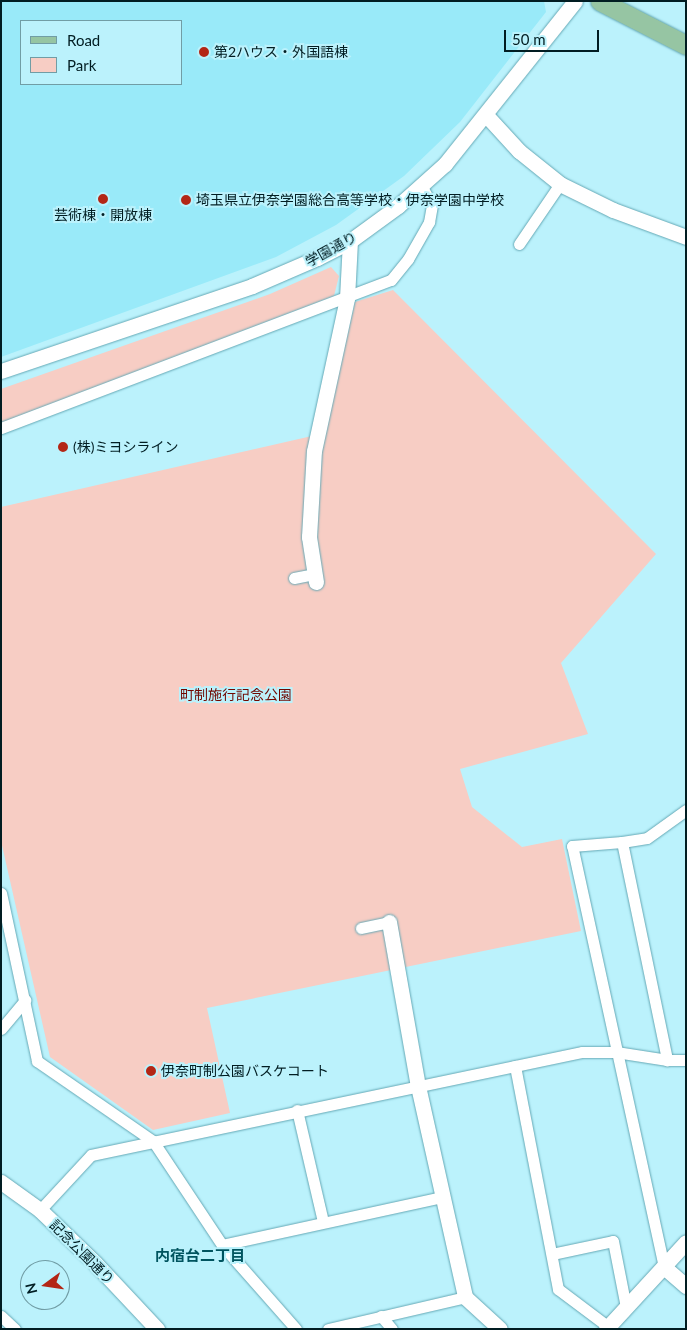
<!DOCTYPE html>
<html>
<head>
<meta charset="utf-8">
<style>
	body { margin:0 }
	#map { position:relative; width:687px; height:1330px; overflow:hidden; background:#bbf2fc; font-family:Lato,"Noto Sans JP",sans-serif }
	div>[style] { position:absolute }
	.built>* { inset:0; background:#99eaf9 }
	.green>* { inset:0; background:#f7cdc4 }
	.roads { filter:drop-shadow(0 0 1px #65a8b5) drop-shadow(0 0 1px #65a8b5) }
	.minor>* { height:11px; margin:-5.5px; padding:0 5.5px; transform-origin:5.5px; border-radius:5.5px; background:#fff }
	.tertiary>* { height:15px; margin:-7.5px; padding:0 7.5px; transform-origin:7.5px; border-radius:7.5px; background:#fff }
	.primary>* { height:19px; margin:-9.5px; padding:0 9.5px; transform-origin:9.5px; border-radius:9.5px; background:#96c5a3 }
	.dots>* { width:14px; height:14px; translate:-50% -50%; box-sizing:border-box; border:2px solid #bbf2fc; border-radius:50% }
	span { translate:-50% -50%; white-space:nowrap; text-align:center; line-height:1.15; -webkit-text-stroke:4px #bbf2fc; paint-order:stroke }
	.poi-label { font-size:14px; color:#011d22 }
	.left { translate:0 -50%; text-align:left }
	.street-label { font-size:14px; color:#011d22 }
	.park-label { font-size:14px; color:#710800 }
	.neighbourhood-label { font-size:15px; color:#00545f; font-weight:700 }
	.frame { position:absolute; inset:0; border:2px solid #011d22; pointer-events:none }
	.legend { position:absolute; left:20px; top:20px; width:162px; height:65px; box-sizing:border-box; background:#bbf2fc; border:1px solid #719da5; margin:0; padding:6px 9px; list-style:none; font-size:15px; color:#011d22 }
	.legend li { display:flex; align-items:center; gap:10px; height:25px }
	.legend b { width:25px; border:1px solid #719da5 }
	.north { position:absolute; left:20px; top:1260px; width:50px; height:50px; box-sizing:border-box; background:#bbf2fc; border:1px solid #719da5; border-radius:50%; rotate:256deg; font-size:14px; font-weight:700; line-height:20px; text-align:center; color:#011d22 }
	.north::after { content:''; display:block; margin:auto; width:18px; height:22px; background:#b32615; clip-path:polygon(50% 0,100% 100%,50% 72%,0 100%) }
	.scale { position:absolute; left:504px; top:30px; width:95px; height:22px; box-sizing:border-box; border:2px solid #011d22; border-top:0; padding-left:6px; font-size:15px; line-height:18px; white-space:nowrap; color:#011d22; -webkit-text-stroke:4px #bbf2fc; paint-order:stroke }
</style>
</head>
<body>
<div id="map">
	<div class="built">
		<i style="clip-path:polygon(evenodd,1px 1px,544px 1px,546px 12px,460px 122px,404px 176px,336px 225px,276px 257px,1px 357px,1px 1px,21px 21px,181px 21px,181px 84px,21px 84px,21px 21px)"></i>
	</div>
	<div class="green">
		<i style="clip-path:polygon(331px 267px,339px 276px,334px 296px,1px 423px,1px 389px,270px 294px)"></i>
		<i style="clip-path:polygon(393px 290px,656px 554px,561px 663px,588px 734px,460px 769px,472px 807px,522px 847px,562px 839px,581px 931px,207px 1008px,230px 1113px,153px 1130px,50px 1057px,1px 841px,1px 507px,325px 433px,355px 302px)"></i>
	</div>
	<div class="roads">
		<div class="minor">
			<i style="left:519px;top:244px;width:73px;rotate:-55.7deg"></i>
			<i style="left:1px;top:428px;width:417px;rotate:-20.8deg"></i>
			<i style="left:391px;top:280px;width:27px;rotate:-51deg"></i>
			<i style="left:408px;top:259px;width:43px;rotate:-60.4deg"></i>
			<i style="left:429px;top:222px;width:17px;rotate:-80deg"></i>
			<i style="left:432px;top:205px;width:21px;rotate:-119deg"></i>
			<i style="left:294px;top:578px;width:20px;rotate:-11deg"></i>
			<i style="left:622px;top:842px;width:25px;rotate:-9deg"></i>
			<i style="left:647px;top:838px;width:48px;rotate:-35.7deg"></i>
			<i style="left:1px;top:893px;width:172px;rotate:77.9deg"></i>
			<i style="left:37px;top:1061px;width:141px;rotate:34.6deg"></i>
			<i style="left:153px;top:1141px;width:125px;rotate:56.4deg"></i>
			<i style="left:222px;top:1245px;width:112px;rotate:48.6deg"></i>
			<i style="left:361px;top:928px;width:29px;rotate:-12deg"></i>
			<i style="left:1px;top:1029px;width:38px;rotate:-50deg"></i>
			<i style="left:515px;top:1066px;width:227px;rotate:79.1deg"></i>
			<i style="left:558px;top:1289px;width:66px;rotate:37deg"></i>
			<i style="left:297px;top:1110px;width:115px;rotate:76.9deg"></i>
			<i style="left:40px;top:1210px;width:75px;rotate:-47.2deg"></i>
			<i style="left:91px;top:1155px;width:502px;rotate:-11.85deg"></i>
			<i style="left:582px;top:1052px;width:34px"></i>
			<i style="left:616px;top:1052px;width:52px;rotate:8.9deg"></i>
			<i style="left:667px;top:1060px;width:19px"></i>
			<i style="left:222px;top:1245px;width:225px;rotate:-12.3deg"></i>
			<i style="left:552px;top:1254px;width:62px;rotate:-12deg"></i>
			<i style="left:613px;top:1241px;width:67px;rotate:78.9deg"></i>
			<i style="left:664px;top:1267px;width:431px;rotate:-102.3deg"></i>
			<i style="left:572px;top:846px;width:50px;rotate:-4.6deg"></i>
			<i style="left:622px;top:842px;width:223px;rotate:78.3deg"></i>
			<i style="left:1px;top:1316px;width:19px;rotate:43deg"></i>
			<i style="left:381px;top:1316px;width:17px;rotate:50deg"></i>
			<i style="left:328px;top:1329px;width:141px;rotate:-13.1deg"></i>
		</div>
		<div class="tertiary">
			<i style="left:486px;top:115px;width:49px;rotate:47.5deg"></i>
			<i style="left:519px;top:151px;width:53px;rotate:38.8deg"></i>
			<i style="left:560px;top:184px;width:59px;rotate:26.1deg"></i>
			<i style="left:613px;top:210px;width:78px;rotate:20.3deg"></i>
			<i style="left:1px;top:371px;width:265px;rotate:-18.7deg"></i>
			<i style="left:252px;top:286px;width:71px;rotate:-23.3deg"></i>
			<i style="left:317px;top:258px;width:37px;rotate:-27deg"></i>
			<i style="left:350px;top:241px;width:59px;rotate:-36.1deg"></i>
			<i style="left:398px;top:206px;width:63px;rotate:-41.8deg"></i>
			<i style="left:445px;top:164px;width:208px;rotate:-51.4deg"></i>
			<i style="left:316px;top:582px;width:46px;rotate:-98.8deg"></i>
			<i style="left:309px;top:537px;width:86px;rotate:-86.7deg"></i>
			<i style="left:314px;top:451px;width:157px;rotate:-77.8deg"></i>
			<i style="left:347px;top:298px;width:57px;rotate:-87deg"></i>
			<i style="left:389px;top:922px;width:167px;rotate:80deg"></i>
			<i style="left:418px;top:1086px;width:216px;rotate:77.4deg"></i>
			<i style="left:465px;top:1297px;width:47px;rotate:42.4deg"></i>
			<i style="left:1px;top:1182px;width:48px;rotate:35.7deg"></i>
			<i style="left:40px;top:1210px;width:76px;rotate:43.9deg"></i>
			<i style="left:95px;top:1263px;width:91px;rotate:46.8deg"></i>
			<i style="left:664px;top:1267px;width:29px;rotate:41deg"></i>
			<i style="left:606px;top:1329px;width:118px;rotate:-47.4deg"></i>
		</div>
		<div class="primary">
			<i style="left:600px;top:1px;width:97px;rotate:27.1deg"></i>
		</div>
	</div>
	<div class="dots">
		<i style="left:204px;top:52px;background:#b32615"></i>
		<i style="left:103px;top:199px;background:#b32615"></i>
		<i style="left:186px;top:200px;background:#b32615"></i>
		<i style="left:63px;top:447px;background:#b32615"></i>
		<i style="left:151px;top:1071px;background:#b32615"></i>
	</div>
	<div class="poi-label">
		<span class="left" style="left:214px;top:52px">第2ハウス・外国語棟</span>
		<span class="left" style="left:196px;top:200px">埼玉県立伊奈学園総合高等学校・伊奈学園中学校</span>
		<span style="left:103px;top:215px">芸術棟・開放棟</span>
		<span class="left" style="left:73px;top:447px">(株)ミヨシライン</span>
		<span class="left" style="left:161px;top:1071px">伊奈町制公園バスケコート</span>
	</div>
	<div class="street-label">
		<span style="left:331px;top:249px;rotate:-29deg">学園通り</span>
		<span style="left:82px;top:1252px;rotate:45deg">記念公園通り</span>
	</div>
	<div class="park-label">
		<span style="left:236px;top:695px">町制施行記念公園</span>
	</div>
	<div class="neighbourhood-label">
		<span style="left:200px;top:1256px">内宿台二丁目</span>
	</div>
	<div class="frame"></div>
	<ul class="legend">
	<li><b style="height:6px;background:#96c5a3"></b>Road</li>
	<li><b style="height:14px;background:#f7cdc4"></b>Park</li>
	</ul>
	<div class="north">N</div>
	<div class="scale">50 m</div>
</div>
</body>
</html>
